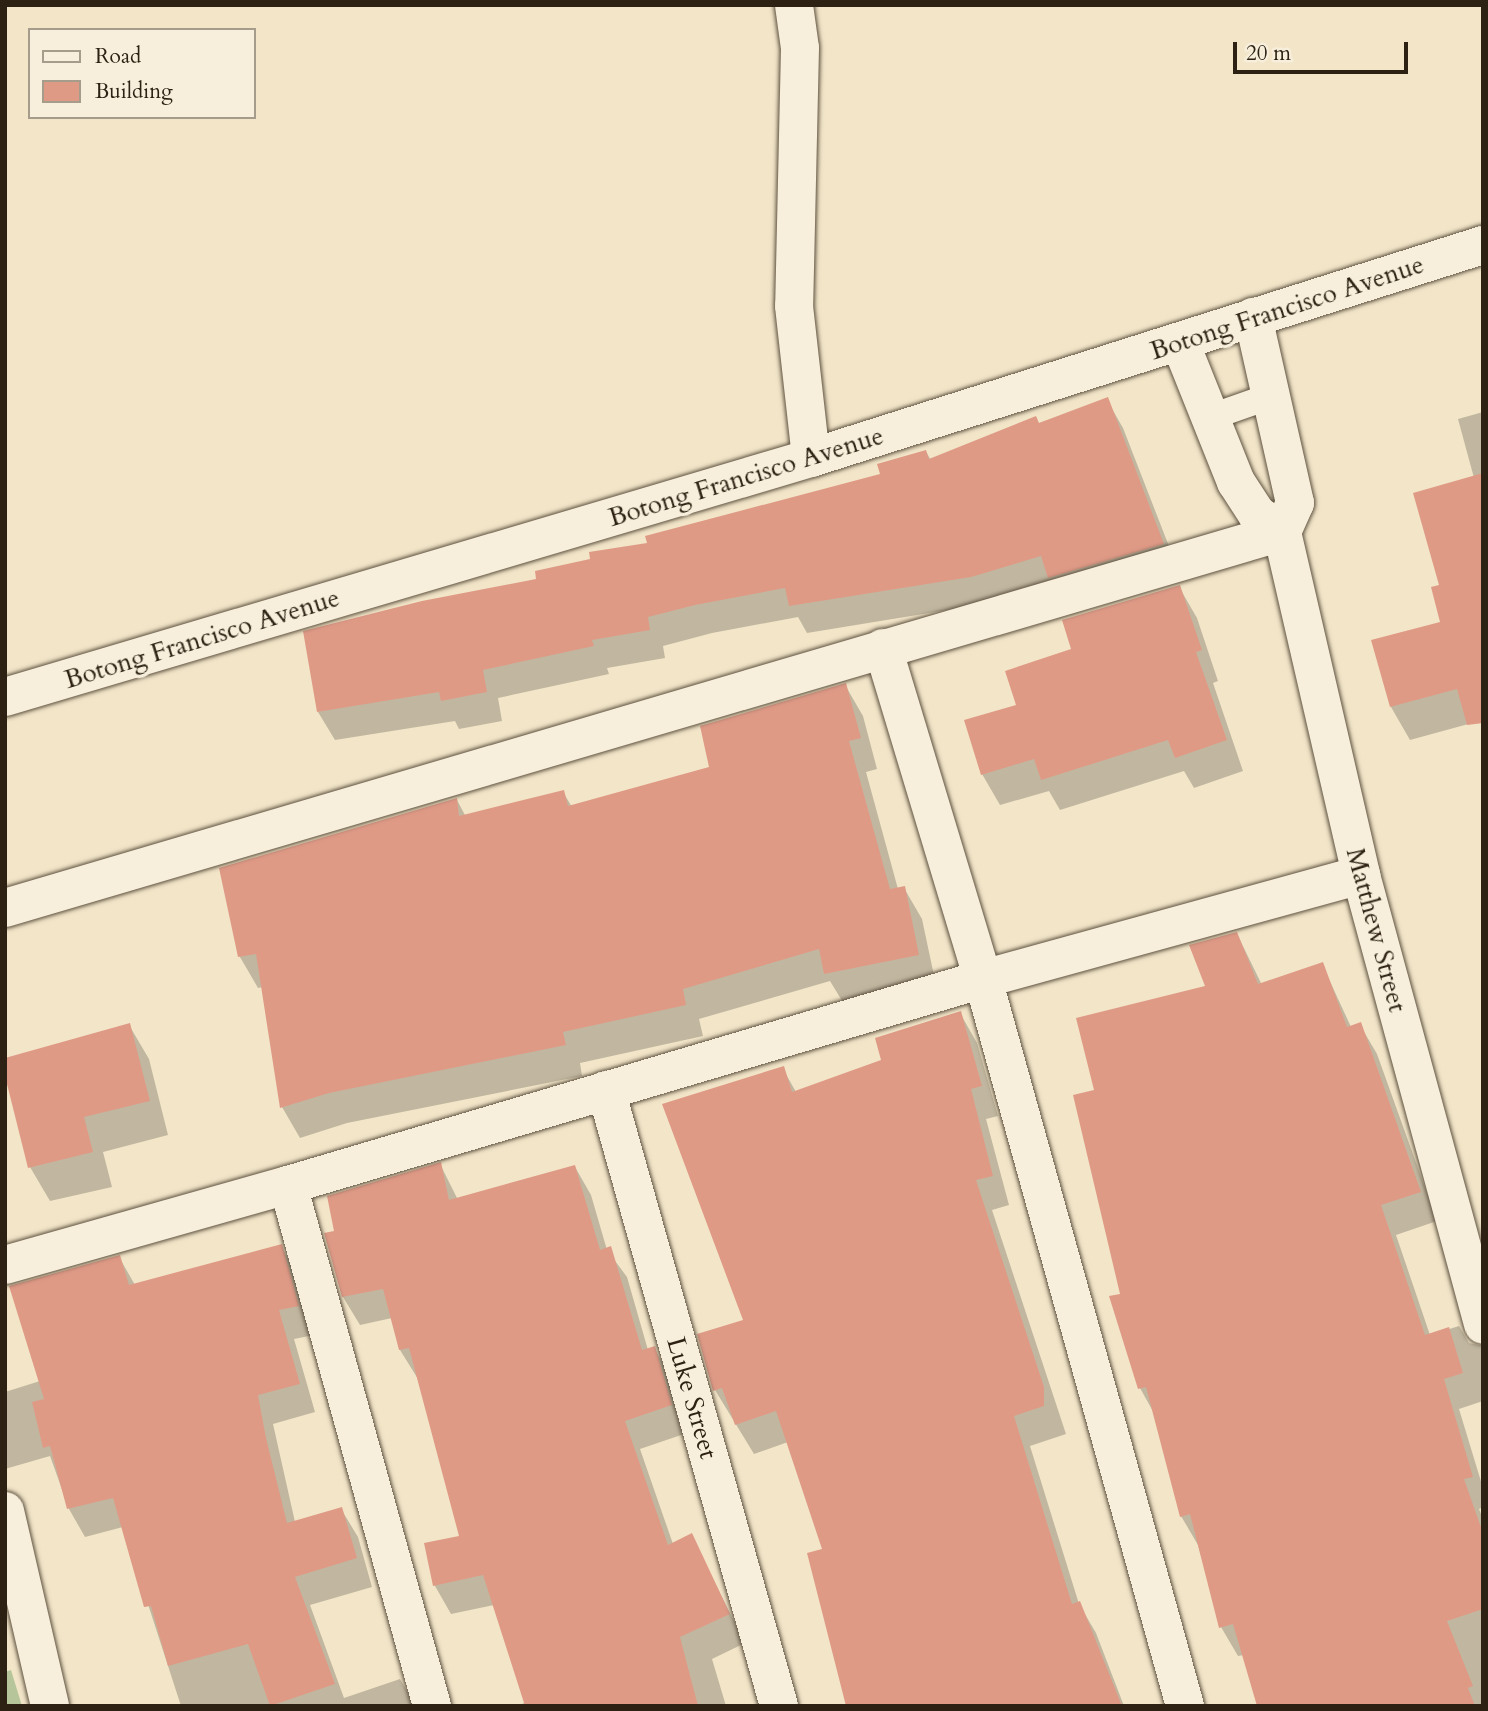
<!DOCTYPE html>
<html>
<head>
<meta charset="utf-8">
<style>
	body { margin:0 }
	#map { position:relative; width:1488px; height:1711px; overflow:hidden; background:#f2e5c8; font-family:Cardo,serif }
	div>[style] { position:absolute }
	.green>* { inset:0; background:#b6c69a }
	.shadow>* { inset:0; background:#0003 }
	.building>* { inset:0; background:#df9a86 }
	.roads { filter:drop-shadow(0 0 2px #5e5240) drop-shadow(0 0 2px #5e5240) }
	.lane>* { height:26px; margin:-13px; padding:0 13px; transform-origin:13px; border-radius:13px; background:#f7eedb }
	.street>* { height:38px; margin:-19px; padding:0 19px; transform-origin:19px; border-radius:19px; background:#f7eedb }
	.secondary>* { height:38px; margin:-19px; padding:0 19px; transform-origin:19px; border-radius:19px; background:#f7eedb }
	span { translate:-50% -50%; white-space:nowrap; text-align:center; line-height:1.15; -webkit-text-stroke:7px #f7eedb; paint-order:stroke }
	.street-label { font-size:26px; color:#2c2112 }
	.frame { position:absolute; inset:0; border:7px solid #2c2112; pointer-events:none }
	.legend { position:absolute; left:28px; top:28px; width:228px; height:91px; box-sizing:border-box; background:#f7eedb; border:2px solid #a69c8b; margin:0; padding:9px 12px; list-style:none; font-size:21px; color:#2c2112 }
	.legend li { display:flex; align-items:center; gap:14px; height:35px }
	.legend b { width:35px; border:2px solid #a69c8b }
	.scale { position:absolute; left:1233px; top:42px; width:175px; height:32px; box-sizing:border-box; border:4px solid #2c2112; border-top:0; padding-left:9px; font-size:21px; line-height:24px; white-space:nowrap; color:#2c2112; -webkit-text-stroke:5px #f7eedb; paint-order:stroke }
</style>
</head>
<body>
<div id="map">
	<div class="green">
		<i style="clip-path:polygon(11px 1670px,22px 1706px,5px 1706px,5px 1672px)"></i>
	</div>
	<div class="shadow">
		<i style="clip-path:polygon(1107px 400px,1123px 428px,1179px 572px,807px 633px,798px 617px,712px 633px,663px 646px,665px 658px,607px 668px,609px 674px,498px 698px,502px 721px,459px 729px,455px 721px,335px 740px,318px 712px,538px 581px,883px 475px,926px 452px,931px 460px)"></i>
		<i style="clip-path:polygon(1483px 412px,1483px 720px,1410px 740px,1391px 707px,1442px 623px,1441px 587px,1474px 478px,1458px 419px)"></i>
		<i style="clip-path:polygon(1179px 587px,1197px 618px,1218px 681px,1213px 683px,1243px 771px,1194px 788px,1184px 771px,1060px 810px,1049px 791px,1000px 805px,982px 774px,1018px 706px,1073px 650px)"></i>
		<i style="clip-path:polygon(845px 685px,863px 716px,877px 769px,866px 772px,898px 889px,904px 888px,922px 919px,936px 985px,844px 1004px,830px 981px,699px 1019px,703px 1036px,580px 1063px,582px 1076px,347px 1123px,300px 1138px,282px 1107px,263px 987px,258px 988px,240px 957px,221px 869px,457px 800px,466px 817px,563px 792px,572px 807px,711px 768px)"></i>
		<i style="clip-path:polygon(1237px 934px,1262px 985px,1322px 964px,1351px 1027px,1360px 1025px,1377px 1054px,1437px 1221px,1396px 1235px,1430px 1335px,1459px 1326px,1469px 1343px,1483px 1346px,1483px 1401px,1459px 1409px,1483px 1488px,1483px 1507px,1479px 1509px,1483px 1519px,1483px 1706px,1259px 1706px,1244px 1655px,1238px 1656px,1221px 1627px,1198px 1545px,1181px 1516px,1155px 1415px,1140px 1388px,1122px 1295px,1096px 1091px,1207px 987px)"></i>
		<i style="clip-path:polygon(960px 1013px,977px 1043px,998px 1116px,986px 1119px,1009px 1205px,992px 1210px,1066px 1434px,1030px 1446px,1079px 1604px,1096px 1633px,1124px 1706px,848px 1706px,824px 1550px,788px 1442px,754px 1454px,715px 1390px,745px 1322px,783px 1069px,796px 1092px,884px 1061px)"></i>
		<i style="clip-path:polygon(129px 1025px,149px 1059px,168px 1135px,103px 1152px,112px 1187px,50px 1201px,30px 1167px)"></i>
		<i style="clip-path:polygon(440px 1164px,458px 1200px,575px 1167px,591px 1195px,607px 1250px,627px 1277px,648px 1350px,654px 1348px,671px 1377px,687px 1433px,640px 1449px,673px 1544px,691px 1535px,745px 1643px,712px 1659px,726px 1706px,515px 1706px,525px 1703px,494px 1605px,451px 1614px,435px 1586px,426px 1545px,461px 1537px,432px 1421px,418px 1379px,400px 1350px,392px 1318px,360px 1325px,343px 1297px,336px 1232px)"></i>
		<i style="clip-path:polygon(281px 1246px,297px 1275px,314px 1335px,294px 1339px,315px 1412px,273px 1424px,295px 1522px,341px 1509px,358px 1537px,372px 1587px,310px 1605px,344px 1698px,400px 1679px,416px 1706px,181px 1706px,123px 1527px,85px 1537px,69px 1509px,50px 1456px,5px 1469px,5px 1392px,40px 1381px,119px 1257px,135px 1285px)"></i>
	</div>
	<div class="building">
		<i style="clip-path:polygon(1108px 397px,1164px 544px,1048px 578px,1041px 556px,971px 577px,789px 606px,785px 588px,695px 605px,648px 617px,650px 630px,592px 640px,594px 646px,483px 670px,487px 692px,441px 701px,439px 692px,317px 712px,303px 631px,422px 601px,536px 579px,535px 571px,590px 559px,589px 552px,647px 543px,645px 536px,880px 474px,877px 464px,926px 450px,929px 459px,1036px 416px,1039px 423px)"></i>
		<i style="clip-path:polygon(1483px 473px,1483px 723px,1467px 725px,1457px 689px,1390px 707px,1371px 640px,1440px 622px,1431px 587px,1439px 585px,1413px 493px)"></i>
		<i style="clip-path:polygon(1180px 585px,1202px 650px,1196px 652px,1227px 740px,1175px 758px,1168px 740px,1041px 780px,1034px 759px,981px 775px,964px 720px,1016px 705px,1005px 671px,1071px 649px,1062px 620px)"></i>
		<i style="clip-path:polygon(846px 683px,861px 738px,849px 741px,890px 889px,905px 886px,919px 955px,824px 974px,819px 949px,683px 989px,686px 1005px,563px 1032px,566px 1045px,329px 1093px,280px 1108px,256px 954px,238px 957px,219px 868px,457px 798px,459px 816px,564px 790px,568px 806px,709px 767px,700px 726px)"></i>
		<i style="clip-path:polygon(1237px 932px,1258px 984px,1323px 962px,1347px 1027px,1361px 1022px,1421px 1192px,1381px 1205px,1425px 1335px,1449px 1327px,1463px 1373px,1444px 1379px,1473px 1477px,1464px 1479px,1483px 1533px,1483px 1609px,1447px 1621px,1473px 1686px,1468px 1688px,1475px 1706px,1257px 1706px,1233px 1624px,1219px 1628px,1190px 1514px,1180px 1517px,1146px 1387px,1138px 1389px,1109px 1296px,1120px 1294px,1073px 1095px,1094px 1090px,1076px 1018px,1205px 986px,1189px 945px)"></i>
		<i style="clip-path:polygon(961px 1011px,982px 1086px,971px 1089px,993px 1176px,976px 1180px,1044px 1387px,1044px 1406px,1014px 1416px,1072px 1604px,1080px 1601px,1122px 1706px,846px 1706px,807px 1553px,822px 1549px,776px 1411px,735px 1425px,722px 1388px,713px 1391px,697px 1334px,743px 1320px,662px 1104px,784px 1066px,792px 1092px,881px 1060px,875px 1038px)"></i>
		<i style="clip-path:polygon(130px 1023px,150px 1101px,84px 1117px,93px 1152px,28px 1168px,5px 1076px,5px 1058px)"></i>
		<i style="clip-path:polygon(441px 1162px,449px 1200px,575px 1165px,600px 1250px,611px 1246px,642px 1350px,655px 1346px,672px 1405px,625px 1421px,668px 1545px,692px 1533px,730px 1614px,680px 1637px,698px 1706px,525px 1706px,483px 1575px,433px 1586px,424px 1543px,459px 1536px,409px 1348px,399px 1350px,383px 1289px,342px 1297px,324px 1233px,334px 1231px,327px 1196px)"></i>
		<i style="clip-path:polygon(282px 1244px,299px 1306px,279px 1310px,300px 1384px,258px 1395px,266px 1438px,287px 1523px,342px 1507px,357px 1558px,295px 1577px,335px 1684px,270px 1706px,248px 1644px,168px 1666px,151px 1606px,144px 1607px,113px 1498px,67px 1509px,50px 1446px,43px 1448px,32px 1402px,44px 1399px,9px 1286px,120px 1255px,129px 1285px)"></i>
	</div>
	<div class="roads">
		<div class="lane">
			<i style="left:1211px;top:417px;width:64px;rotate:-19.3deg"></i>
		</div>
		<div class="street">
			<i style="left:794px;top:5px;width:43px;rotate:82.1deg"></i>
			<i style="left:800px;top:48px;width:258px;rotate:91.3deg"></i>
			<i style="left:794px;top:306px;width:153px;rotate:83.6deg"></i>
			<i style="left:1180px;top:342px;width:151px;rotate:68.2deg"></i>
			<i style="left:1236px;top:482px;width:38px;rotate:57deg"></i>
			<i style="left:1257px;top:514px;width:31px;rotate:36deg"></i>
			<i style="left:1282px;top:532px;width:352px;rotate:77deg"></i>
			<i style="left:1361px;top:875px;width:466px;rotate:74.8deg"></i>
			<i style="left:883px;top:648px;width:346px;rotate:73.2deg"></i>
			<i style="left:983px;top:979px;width:755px;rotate:74.47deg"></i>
			<i style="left:5px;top:908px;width:1331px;rotate:-16.41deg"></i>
			<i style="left:1282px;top:532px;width:32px;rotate:-66deg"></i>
			<i style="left:1295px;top:503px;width:191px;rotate:-102.7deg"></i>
			<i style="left:606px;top:1090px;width:640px;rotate:74.31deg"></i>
			<i style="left:288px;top:1185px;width:541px;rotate:74.55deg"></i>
			<i style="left:5px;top:1265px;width:294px;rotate:-15.8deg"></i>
			<i style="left:288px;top:1185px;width:725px;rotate:-16.51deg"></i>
			<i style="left:983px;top:979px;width:392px;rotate:-15.4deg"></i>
			<i style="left:5px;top:1511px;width:200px;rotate:77deg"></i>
		</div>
		<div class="secondary">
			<i style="left:5px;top:697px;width:841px;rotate:-16.52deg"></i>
			<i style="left:811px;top:458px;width:705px;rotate:-17.59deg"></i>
		</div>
	</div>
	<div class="street-label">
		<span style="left:1287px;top:308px;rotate:-18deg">Botong Francisco Avenue</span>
		<span style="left:746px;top:477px;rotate:-17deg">Botong Francisco Avenue</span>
		<span style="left:202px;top:639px;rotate:-17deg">Botong Francisco Avenue</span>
		<span style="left:1376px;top:930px;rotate:75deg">Matthew Street</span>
		<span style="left:692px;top:1398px;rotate:74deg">Luke Street</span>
	</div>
	<div class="frame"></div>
	<ul class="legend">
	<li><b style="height:9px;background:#f7eedb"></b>Road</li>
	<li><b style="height:19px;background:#df9a86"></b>Building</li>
	</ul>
	<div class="scale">20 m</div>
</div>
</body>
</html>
